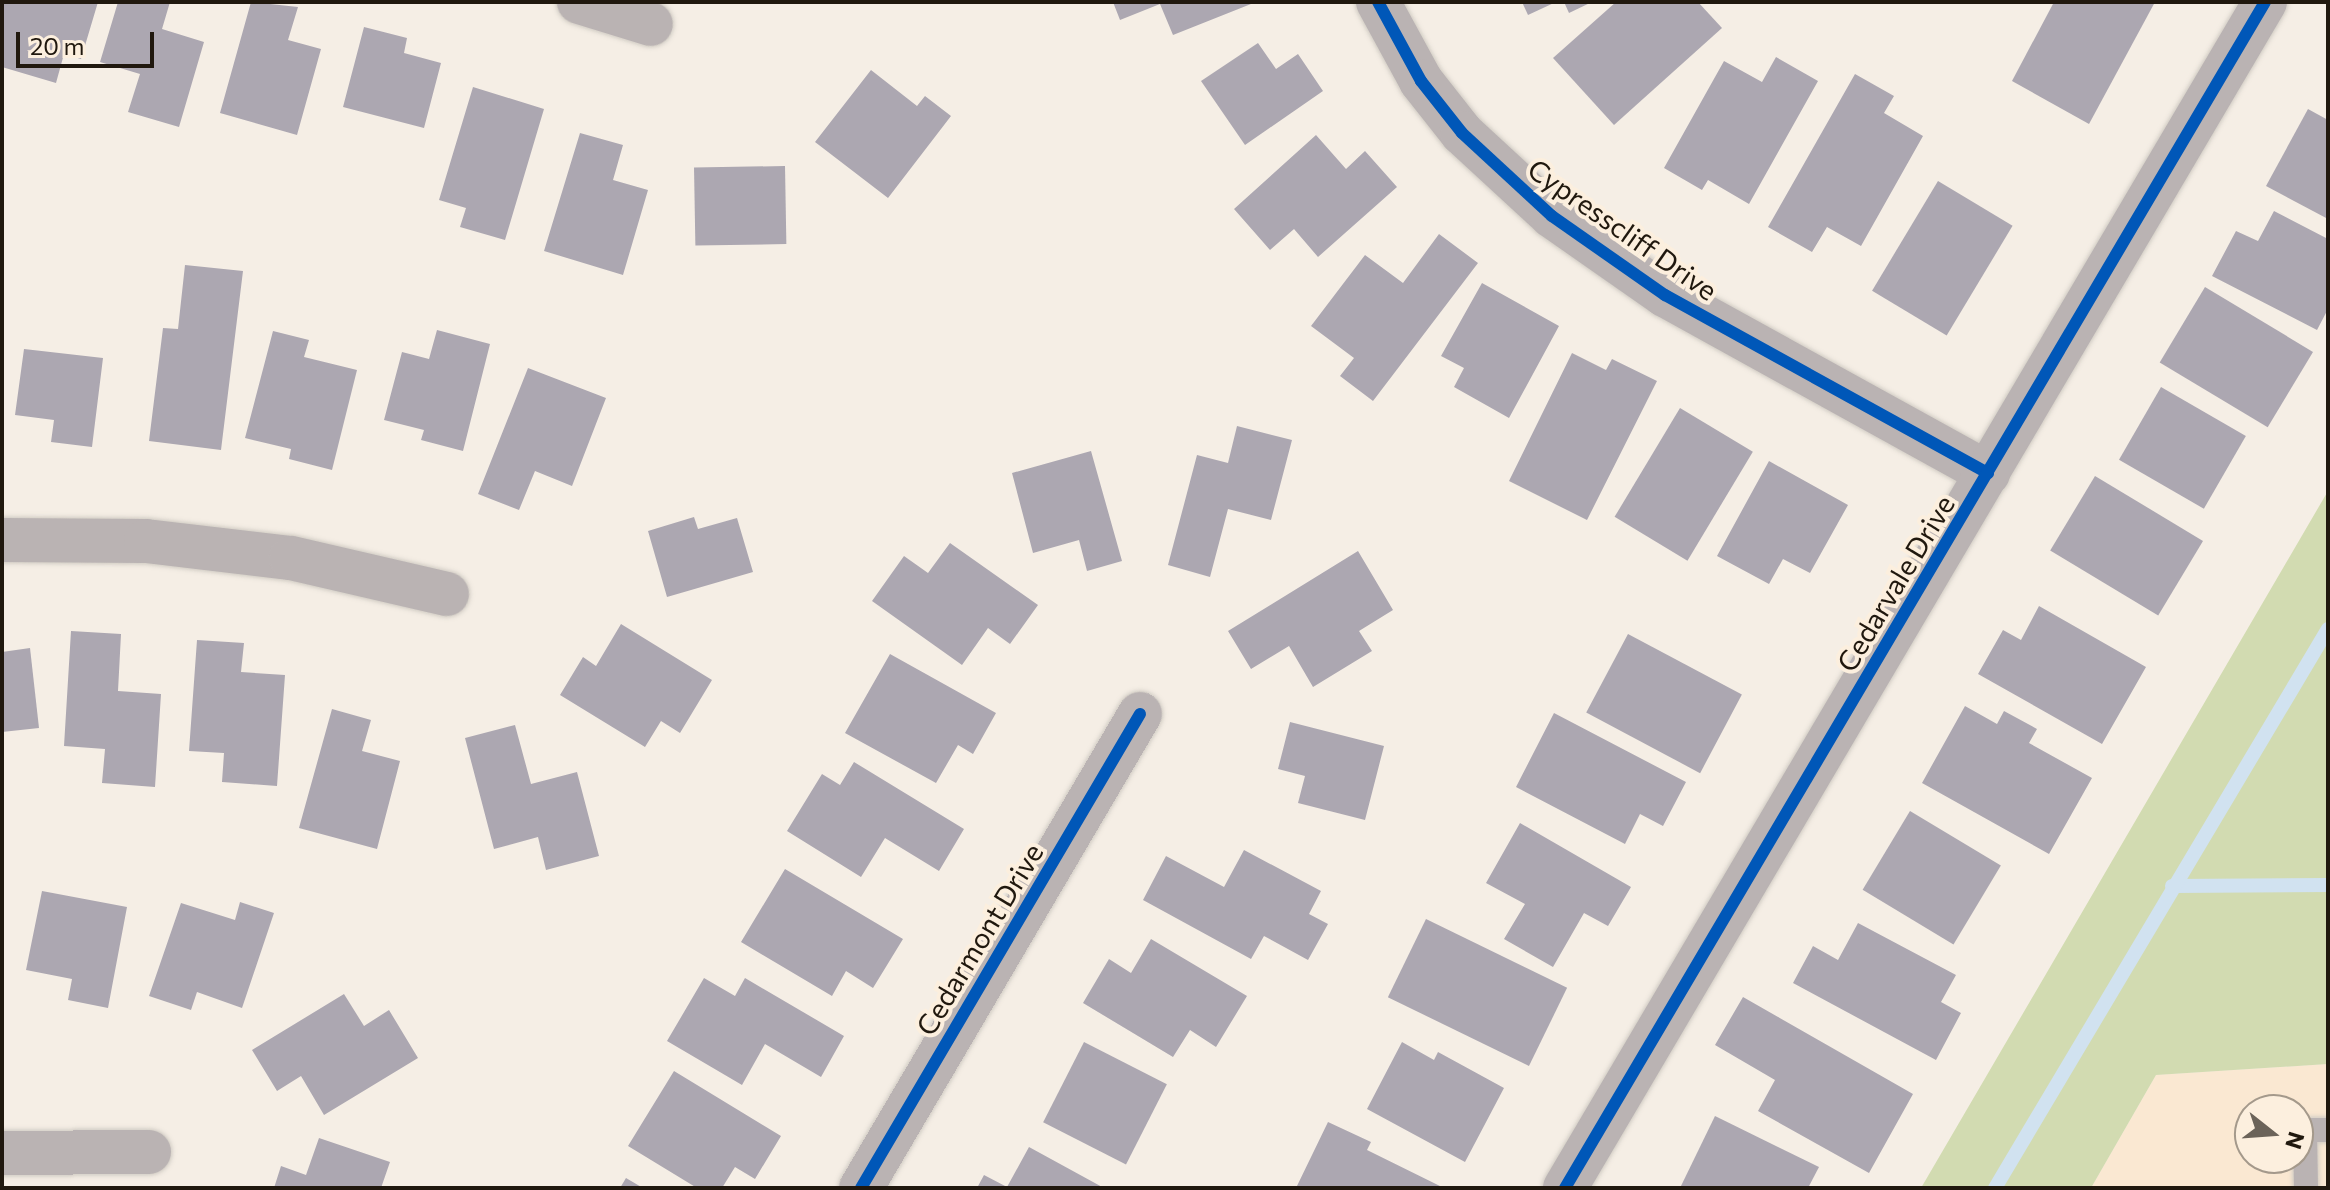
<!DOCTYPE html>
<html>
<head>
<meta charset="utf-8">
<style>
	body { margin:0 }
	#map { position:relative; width:2330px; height:1190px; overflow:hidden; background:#f5eee5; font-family:Commissioner,sans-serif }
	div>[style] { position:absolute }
	.built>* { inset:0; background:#fae8d2 }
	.green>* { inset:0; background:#d2dbb1 }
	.stream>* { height:14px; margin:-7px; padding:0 7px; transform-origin:7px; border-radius:7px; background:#d1e2f0 }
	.building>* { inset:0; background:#aca7b1; transform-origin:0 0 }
	.roads { filter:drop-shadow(0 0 2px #d1ccc4) drop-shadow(0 0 2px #d1ccc4) }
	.lane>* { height:24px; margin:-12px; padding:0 12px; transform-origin:12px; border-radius:12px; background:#bab3b3 }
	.street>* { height:44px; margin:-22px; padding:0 22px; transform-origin:22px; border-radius:22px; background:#bab3b3 }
	.cycleway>* { height:12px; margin:-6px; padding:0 6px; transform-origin:6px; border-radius:6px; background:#0057b8 }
	span { translate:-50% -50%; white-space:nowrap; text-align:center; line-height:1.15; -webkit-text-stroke:8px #fcefde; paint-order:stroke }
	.street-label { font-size:28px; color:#20180e }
	.frame { position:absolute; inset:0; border:4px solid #20180e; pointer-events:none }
	.north { position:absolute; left:2234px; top:1094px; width:80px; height:80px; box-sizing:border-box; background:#fcefde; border:2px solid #a4998b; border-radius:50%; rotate:107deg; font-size:22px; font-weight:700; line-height:32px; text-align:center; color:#20180e }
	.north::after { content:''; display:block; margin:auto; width:28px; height:36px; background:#6b6359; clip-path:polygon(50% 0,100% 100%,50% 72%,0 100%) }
	.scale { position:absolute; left:16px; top:32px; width:138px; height:36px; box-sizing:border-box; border:4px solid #20180e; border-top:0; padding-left:10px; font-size:24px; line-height:28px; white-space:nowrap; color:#20180e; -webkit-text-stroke:6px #fcefde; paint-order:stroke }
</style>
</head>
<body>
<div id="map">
	<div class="built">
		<i style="clip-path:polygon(evenodd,2328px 1064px,2328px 1188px,2091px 1188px,2156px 1075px,2328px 1064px,2250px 1110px,2298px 1110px,2298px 1158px,2250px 1158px,2250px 1110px)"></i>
	</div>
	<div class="green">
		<i style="clip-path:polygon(2328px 491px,2328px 1064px,2156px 1075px,2091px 1188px,1921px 1188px)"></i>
	</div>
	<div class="stream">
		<i style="left:2172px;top:886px;width:156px;rotate:-0.4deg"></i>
		<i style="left:1995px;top:1188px;width:651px;rotate:-59.22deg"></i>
	</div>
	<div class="building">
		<i style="clip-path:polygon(4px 2px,98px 2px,81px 59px,64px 54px,56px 83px,2px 67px)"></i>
		<i style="clip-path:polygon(118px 2px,170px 2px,162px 29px,204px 42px,179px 127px,128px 112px,140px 74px,100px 62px)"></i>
		<i style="clip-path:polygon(251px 2px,298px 7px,288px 40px,321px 49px,297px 135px,220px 113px)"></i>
		<i style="clip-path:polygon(1113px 2px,1256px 2px,1173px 35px,1160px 4px,1120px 20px)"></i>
		<i style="clip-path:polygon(1522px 2px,1556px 2px,1528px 15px)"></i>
		<i style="clip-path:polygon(1564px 2px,1592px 2px,1569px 13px)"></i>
		<i style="clip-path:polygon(1616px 2px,1698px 2px,1722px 28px,1614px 125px,1553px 58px)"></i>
		<i style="clip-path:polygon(2054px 2px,2155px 2px,2089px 124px,2012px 81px)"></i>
		<i style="clip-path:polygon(364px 27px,407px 38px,404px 53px,441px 63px,424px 128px,343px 107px)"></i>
		<i style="clip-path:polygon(1258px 43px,1276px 69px,1298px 54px,1323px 91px,1245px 145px,1201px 81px)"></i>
		<i style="clip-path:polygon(1776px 57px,1818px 81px,1749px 204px,1708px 180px,1702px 190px,1664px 168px,1724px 61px,1762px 82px)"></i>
		<i style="clip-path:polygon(871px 70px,917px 106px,925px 96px,951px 116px,888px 198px,815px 142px)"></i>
		<i style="clip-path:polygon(1855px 74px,1894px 96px,1884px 113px,1923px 136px,1861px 246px,1827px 227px,1812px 252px,1768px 227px)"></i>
		<i style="clip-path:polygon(473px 87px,544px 109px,505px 240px,460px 227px,466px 208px,439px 200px)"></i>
		<i style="clip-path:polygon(2308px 109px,2328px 120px,2328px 219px,2266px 186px)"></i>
		<i style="clip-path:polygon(580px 133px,623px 145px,613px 180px,648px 190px,623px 275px,544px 251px)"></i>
		<i style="clip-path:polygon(1316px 135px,1346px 169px,1365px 151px,1397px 187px,1318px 257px,1294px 229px,1270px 250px,1234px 209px)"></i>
		<i style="left:785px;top:166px;width:78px;height:91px;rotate:89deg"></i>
		<i style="left:1938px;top:181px;width:87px;height:128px;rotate:31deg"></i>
		<i style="clip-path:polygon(2274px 211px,2328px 239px,2328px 309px,2317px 330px,2212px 276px,2236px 231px,2258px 241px)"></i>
		<i style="clip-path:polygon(1439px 234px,1478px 263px,1373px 401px,1340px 376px,1354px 358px,1311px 326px,1365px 255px,1403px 283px)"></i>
		<i style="clip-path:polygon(185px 265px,243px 271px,221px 450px,149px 441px,163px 328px,178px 329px)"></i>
		<i style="clip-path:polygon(1482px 283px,1559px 326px,1509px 418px,1454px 387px,1464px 368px,1441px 356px)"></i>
		<i style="left:2205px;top:287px;width:126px;height:88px;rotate:31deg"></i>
		<i style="clip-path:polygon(437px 330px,490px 344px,463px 451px,421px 440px,424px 430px,384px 420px,402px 352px,429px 359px)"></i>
		<i style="clip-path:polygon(273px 331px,309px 340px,304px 357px,357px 370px,332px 470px,289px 459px,291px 449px,245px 438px)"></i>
		<i style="clip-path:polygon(24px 349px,103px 358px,92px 447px,51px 442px,54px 420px,15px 415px)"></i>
		<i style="clip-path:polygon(1572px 353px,1606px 370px,1612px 359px,1657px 381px,1587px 520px,1509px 481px)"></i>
		<i style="clip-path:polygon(528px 368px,606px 398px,572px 486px,535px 471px,519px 510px,478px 494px)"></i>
		<i style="left:2161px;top:387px;width:98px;height:84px;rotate:30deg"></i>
		<i style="left:1680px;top:408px;width:85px;height:127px;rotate:31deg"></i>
		<i style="clip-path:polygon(1237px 426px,1292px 440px,1271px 520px,1228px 509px,1210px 577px,1168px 565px,1197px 455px,1228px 463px)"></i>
		<i style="clip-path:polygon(1091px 451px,1122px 561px,1087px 571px,1079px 540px,1033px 553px,1012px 473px)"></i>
		<i style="clip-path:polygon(1769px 461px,1848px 505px,1810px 573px,1783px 559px,1769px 584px,1717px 556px)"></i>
		<i style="left:2095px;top:476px;width:126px;height:87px;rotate:31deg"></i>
		<i style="clip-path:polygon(694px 517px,698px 529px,737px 518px,753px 572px,667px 597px,648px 531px)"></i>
		<i style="clip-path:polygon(950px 543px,1038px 605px,1010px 644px,988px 628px,962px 665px,872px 601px,904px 556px,928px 573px)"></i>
		<i style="clip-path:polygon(1358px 551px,1393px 610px,1359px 631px,1372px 651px,1313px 687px,1289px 646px,1251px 669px,1228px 631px)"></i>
		<i style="clip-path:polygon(2039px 606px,2146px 667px,2102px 744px,1978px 674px,2003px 630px,2021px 640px)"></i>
		<i style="clip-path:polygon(621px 624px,712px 680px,680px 733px,661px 721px,645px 747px,560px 695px,583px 657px,596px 666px)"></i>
		<i style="clip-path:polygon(71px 631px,121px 634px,118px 691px,161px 694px,155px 787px,102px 783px,105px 749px,64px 746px)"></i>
		<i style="left:1628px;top:634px;width:129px;height:89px;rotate:28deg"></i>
		<i style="clip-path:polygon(197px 640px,244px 643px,241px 672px,285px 675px,277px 786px,222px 782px,224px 753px,189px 751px)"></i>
		<i style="clip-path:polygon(30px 648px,39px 728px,2px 732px,2px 652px)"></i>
		<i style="clip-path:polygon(890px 654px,996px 713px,973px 754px,958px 745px,936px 783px,845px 733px)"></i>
		<i style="clip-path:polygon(1965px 706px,1997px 724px,2004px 711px,2037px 729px,2029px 743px,2092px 778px,2049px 854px,1922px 783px)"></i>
		<i style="clip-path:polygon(332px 709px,371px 720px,362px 751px,400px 761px,377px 849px,299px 828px)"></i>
		<i style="clip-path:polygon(1554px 713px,1686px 782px,1663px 826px,1640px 814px,1625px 844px,1516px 787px)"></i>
		<i style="clip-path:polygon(1290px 722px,1384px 746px,1365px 820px,1298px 803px,1305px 776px,1278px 769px)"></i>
		<i style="clip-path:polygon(515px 725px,531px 784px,577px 772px,599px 856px,546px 870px,538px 837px,494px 849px,465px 738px)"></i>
		<i style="clip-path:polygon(854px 762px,964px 829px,939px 871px,885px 838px,861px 877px,787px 831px,822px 774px,840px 785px)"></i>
		<i style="left:1910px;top:811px;width:106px;height:92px;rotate:31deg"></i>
		<i style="clip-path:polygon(1520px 823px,1631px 887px,1608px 926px,1584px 913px,1553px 967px,1504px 939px,1525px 904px,1486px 883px)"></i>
		<i style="clip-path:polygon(1244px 850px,1321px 891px,1309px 914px,1328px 924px,1308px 960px,1264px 936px,1251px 959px,1143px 900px,1166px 856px,1224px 887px)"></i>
		<i style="clip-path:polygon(785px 869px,903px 939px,873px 988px,846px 971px,832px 996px,741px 942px)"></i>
		<i style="clip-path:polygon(42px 891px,127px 907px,108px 1008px,68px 1000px,72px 979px,26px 970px)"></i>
		<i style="clip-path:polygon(240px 902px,274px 913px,242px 1008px,197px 992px,191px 1010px,149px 996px,181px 903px,235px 920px)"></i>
		<i style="left:1426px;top:919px;width:157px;height:87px;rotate:26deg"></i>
		<i style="clip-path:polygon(1858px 923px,1956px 975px,1941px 1002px,1961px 1013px,1936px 1060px,1793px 983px,1813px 946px,1838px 960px)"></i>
		<i style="clip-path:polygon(1151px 939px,1247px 996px,1216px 1047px,1190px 1030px,1173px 1057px,1083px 1003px,1109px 959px,1131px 973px)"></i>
		<i style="clip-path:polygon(704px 978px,735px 996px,745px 978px,844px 1036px,821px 1077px,765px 1044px,742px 1085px,667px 1041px)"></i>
		<i style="clip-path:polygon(344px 994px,364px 1026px,389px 1010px,418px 1058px,324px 1115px,301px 1076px,277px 1091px,252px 1050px)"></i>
		<i style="clip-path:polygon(1743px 997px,1913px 1094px,1869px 1173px,1758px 1111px,1775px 1080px,1715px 1045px)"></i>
		<i style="left:1084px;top:1042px;width:93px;height:90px;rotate:27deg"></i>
		<i style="clip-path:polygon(1402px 1042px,1434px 1060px,1438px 1052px,1504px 1088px,1465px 1162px,1367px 1109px)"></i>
		<i style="clip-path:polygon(674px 1071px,781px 1136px,755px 1179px,735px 1167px,722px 1188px,697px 1188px,628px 1146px)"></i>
		<i style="clip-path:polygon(1715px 1116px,1819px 1167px,1808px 1188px,1680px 1188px)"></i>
		<i style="clip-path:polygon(1328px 1122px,1371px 1142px,1367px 1150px,1444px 1188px,1296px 1188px)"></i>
		<i style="clip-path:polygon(319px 1138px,390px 1162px,381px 1188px,274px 1188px,281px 1166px,306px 1175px)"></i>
		<i style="clip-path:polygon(1029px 1147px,1104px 1188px,977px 1188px,984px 1175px,1007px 1187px)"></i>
		<i style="clip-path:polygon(626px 1178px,643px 1188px,620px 1188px)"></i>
	</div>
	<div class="roads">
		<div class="lane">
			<i style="left:2306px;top:1188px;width:58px;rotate:-91deg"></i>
			<i style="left:2305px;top:1130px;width:23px"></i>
		</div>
		<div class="street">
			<i style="left:579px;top:2px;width:75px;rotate:17deg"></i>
			<i style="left:1378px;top:2px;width:90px;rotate:61.4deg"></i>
			<i style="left:1421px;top:81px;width:66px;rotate:51.7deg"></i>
			<i style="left:1462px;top:133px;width:122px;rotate:42.7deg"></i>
			<i style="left:1552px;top:216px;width:138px;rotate:35deg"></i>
			<i style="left:1665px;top:295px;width:369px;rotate:28.9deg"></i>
			<i style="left:2px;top:540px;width:144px;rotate:0.4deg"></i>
			<i style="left:146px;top:541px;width:146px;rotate:6.7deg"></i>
			<i style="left:291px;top:558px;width:160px;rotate:13deg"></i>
			<i style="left:2px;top:1153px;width:147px;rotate:-0.4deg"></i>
			<i style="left:861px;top:1188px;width:550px;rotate:-59.52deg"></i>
			<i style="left:1565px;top:1188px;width:1377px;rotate:-59.45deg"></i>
		</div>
	</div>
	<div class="cycleway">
		<i style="left:1378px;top:2px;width:90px;rotate:61.4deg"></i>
		<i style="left:1421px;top:81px;width:66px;rotate:51.7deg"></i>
		<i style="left:1462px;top:133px;width:122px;rotate:42.7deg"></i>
		<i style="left:1552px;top:216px;width:138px;rotate:35deg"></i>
		<i style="left:1665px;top:295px;width:369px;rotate:28.9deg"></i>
		<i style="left:861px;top:1188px;width:550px;rotate:-59.52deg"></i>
		<i style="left:1565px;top:1188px;width:1377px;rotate:-59.45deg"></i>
	</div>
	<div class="street-label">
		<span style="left:1623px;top:229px;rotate:35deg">Cypresscliff Drive</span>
		<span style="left:1895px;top:583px;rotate:-59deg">Cedarvale Drive</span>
		<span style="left:979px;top:939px;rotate:-59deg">Cedarmont Drive</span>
	</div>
	<div class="frame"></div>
	<div class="north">N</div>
	<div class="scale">20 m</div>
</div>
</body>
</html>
